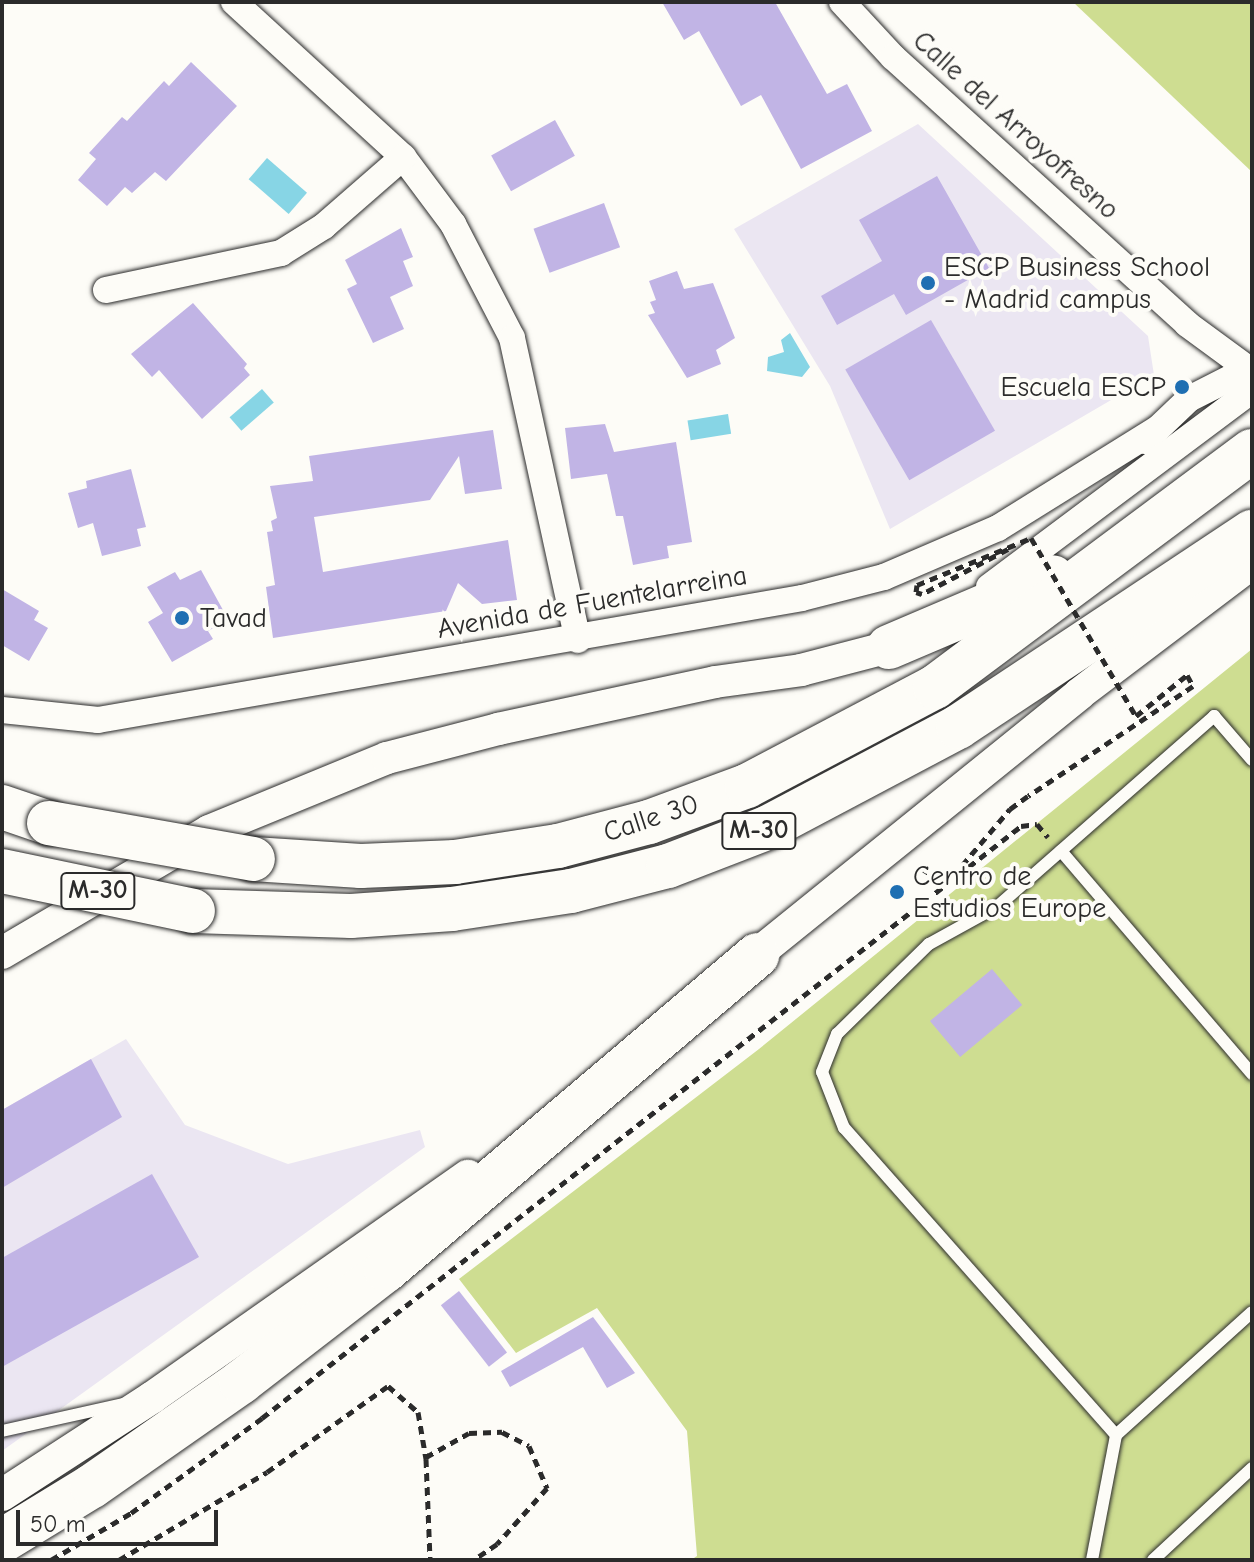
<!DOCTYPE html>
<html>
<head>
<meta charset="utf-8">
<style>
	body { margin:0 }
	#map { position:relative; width:1254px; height:1562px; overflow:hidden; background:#fdfcf7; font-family:"Comic Neue",sans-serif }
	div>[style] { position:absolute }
	.built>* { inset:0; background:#ebe6f2 }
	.green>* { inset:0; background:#cedd91 }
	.water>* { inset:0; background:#87d5e5; transform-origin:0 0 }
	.building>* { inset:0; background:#c1b4e5; transform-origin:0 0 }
	.path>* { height:5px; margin-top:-2.5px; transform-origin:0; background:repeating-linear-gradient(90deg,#2b2b2b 0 8px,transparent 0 14px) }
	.roads { filter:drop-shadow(0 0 2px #2b2b2b) drop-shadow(0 0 2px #2b2b2b) }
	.service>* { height:12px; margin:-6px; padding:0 6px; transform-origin:6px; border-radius:6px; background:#fdfcf7 }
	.minor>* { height:26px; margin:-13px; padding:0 13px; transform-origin:13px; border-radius:13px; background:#fdfcf7 }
	.tertiary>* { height:32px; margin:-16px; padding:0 16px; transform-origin:16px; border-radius:16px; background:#fdfcf7 }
	.motorway>* { height:44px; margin:-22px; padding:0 22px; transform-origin:22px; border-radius:22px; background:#fdfcf7 }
	.path-bridge>* { height:5px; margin-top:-2.5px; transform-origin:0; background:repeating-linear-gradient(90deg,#2b2b2b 0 8px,transparent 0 14px) }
	.bridges { filter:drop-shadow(0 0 2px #2b2b2b) drop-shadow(0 0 2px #2b2b2b) }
	.motorway-bridge>* { height:44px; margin:-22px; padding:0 22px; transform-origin:22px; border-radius:22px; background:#fdfcf7 }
	.dots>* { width:22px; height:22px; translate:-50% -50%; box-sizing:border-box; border:4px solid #fdfcf7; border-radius:50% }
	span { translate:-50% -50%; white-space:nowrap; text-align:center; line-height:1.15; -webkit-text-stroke:8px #fdfcf7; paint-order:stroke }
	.shield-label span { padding:2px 6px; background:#fdfcf7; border:2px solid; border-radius:6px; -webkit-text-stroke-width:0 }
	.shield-label { font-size:26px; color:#2b2b2b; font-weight:700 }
	.street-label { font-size:28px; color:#2b2b2b }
	.poi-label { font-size:28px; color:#2b2b2b }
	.left { translate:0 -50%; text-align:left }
	.right { translate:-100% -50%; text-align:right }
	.frame { position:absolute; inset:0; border:4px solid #2b2b2b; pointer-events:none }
	.scale { position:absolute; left:16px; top:1510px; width:202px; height:36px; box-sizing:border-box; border:4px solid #2b2b2b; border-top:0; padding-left:10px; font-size:24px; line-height:28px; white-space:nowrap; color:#2b2b2b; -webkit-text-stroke:6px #fdfcf7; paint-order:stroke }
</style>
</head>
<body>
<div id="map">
	<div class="built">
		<i style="clip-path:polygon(918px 124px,1148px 336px,1154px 375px,890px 529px,830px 386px,734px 229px)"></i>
		<i style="clip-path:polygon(126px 1039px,185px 1125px,288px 1164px,420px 1130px,425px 1147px,2px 1451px,2px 1110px)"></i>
	</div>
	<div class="green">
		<i style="clip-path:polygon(1073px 2px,1252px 2px,1252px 172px)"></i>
		<i style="clip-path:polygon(1252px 649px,1252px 1560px,691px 1560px,697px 1556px,687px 1431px,597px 1308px,516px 1353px,459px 1279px,759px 1049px)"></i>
	</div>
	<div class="water">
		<i style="left:267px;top:158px;width:53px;height:28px;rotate:41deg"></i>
		<i style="clip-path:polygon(790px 333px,810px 367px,802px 377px,767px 371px,768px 357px,784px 352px,781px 340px)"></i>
		<i style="left:262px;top:389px;width:18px;height:43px;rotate:49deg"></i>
		<i style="left:728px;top:414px;width:20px;height:41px;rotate:81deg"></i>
	</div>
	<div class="building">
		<i style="clip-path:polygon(662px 2px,775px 2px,827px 94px,847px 84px,872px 131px,801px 169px,761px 95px,741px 106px,699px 31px,684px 40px)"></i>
		<i style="clip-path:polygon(191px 62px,237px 106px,166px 181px,155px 172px,132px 193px,125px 187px,107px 206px,78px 180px,96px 159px,89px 153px,122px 117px,127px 121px,164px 81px,169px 86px)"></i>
		<i style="left:555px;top:120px;width:41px;height:73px;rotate:61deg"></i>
		<i style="clip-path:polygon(937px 176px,989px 268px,906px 315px,894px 294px,837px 325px,821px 296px,882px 261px,859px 220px)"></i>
		<i style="left:604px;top:203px;width:47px;height:75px;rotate:70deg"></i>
		<i style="clip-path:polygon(401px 228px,413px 257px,403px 261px,413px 286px,390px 297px,404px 329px,373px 343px,347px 289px,357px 284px,345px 260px)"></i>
		<i style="clip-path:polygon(677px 271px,684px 289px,713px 283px,735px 338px,716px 350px,721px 364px,687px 378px,648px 315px,655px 313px,650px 302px,656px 300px,649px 281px)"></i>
		<i style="clip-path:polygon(193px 303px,247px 364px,244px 368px,250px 375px,202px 419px,159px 370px,152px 377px,131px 354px)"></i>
		<i style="left:931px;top:320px;width:128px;height:99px;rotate:60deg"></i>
		<i style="clip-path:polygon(605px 424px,614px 452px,676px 442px,692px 542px,667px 546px,669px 558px,633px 565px,623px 516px,616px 516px,607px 474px,571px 479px,565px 428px)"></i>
		<i style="clip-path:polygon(493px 430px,502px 489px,465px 494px,459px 456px,430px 500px,314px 517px,323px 572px,508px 540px,517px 600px,482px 604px,458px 583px,446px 611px,273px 638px,266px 587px,275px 585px,267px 532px,273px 531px,271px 521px,277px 518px,270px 486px,313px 481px,309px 456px)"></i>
		<i style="clip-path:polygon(131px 469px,146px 527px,137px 529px,141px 546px,102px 556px,93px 523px,78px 528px,68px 493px,87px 488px,86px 481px)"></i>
		<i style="clip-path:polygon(201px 570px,223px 610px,214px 614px,219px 625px,208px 631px,213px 639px,172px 662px,148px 622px,163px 613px,147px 587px,175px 572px,180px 580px)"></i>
		<i style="clip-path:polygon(2px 589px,39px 611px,34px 620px,48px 628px,29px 661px,2px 645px)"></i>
		<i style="left:992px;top:969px;width:47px;height:81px;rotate:50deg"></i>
		<i style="clip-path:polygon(91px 1059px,122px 1117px,2px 1188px,2px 1110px)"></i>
		<i style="clip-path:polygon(152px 1174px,199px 1257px,2px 1367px,2px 1258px)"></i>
		<i style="left:459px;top:1291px;width:78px;height:23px;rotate:52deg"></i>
		<i style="clip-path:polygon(593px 1317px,635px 1373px,607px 1388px,583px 1347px,510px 1387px,501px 1371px)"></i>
	</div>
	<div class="path">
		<i style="left:921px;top:868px;width:30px;rotate:33deg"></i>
		<i style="left:953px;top:876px;width:88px;rotate:-49.6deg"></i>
		<i style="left:1010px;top:809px;width:22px;rotate:-36deg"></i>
		<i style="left:426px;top:1457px;width:49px;rotate:-29.2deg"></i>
		<i style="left:469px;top:1433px;width:33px;rotate:-2deg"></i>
		<i style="left:502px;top:1432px;width:30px;rotate:27deg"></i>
		<i style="left:529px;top:1446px;width:46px;rotate:66.8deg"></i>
		<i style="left:547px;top:1488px;width:75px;rotate:131.8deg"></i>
		<i style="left:497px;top:1544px;width:29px;rotate:146deg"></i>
		<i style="left:51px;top:1560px;width:93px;rotate:-30.4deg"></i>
		<i style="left:131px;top:1513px;width:162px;rotate:-35.9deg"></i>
		<i style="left:262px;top:1418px;width:963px;rotate:-37.95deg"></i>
		<i style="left:1021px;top:826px;width:16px;rotate:-7deg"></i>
		<i style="left:1037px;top:824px;width:17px;rotate:50deg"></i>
		<i style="left:119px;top:1560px;width:172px;rotate:-30.7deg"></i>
		<i style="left:267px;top:1472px;width:148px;rotate:-35.4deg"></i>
		<i style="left:388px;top:1386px;width:40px;rotate:41deg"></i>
		<i style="left:418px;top:1412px;width:48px;rotate:80.3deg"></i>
		<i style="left:426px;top:1459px;width:101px;rotate:87.7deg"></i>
	</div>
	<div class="roads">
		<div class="service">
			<i style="left:1061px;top:851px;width:294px;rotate:49.4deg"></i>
			<i style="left:2px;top:1431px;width:125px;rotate:-12.5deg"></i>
			<i style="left:1116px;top:1435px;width:410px;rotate:-131.5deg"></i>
			<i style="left:844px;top:1128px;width:60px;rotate:-111.4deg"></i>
			<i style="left:822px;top:1072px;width:41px;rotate:-68.5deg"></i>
			<i style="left:837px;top:1034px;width:129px;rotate:-44.4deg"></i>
			<i style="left:929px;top:944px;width:79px;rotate:-28.8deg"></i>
			<i style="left:998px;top:906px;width:288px;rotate:-41.3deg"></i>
			<i style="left:1214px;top:716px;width:58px;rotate:49.2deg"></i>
			<i style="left:1092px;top:1560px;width:127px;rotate:-79.1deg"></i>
			<i style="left:1116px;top:1435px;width:183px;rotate:-42.1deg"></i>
			<i style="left:1153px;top:1560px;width:135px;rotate:-42.9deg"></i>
		</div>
		<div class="minor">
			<i style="left:234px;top:2px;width:229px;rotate:42.5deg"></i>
			<i style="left:403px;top:157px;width:84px;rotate:53.3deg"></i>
			<i style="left:453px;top:224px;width:128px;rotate:62.6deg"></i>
			<i style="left:512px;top:338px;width:309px;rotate:77.7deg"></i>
			<i style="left:842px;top:2px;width:75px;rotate:47.2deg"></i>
			<i style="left:893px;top:57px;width:397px;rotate:42.2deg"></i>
			<i style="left:1187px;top:324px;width:74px;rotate:36.3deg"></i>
			<i style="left:106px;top:290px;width:179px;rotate:-11.9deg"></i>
			<i style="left:281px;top:253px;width:51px;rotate:-32.1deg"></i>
			<i style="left:324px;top:226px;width:105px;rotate:-41.1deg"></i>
			<i style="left:1145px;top:441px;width:61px;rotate:-43.7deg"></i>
			<i style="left:1189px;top:399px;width:71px;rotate:-26.9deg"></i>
			<i style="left:989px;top:587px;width:329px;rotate:-36.8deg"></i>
			<i style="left:2px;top:710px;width:97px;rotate:5.9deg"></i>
			<i style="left:98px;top:720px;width:714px;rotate:-9.83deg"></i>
			<i style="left:802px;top:598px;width:85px;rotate:-14.4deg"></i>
			<i style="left:884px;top:577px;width:124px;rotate:-23.3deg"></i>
			<i style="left:998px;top:528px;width:187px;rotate:-31.9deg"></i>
		</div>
		<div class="tertiary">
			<i style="left:2px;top:953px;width:240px;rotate:-30.5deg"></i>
			<i style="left:209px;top:831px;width:192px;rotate:-22.3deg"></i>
			<i style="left:387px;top:758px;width:115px;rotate:-14.6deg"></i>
			<i style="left:498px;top:729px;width:222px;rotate:-12.2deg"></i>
			<i style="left:715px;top:682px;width:87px;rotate:-7.9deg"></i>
			<i style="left:801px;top:670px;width:91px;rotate:-14.6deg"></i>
			<i style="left:740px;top:968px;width:436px;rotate:-38.9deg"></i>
			<i style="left:1079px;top:694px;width:217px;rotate:-37.1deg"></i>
			<i style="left:2px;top:1495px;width:180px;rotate:-33deg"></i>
			<i style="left:153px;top:1397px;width:385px;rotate:-35.1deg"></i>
		</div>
		<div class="motorway">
			<i style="left:889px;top:647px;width:178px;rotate:-23.1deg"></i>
			<i style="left:2px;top:807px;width:50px;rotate:18.8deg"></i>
			<i style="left:253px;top:859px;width:108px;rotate:3.7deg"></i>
			<i style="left:361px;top:866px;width:94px;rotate:-2.4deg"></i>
			<i style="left:455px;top:862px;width:104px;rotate:-8.8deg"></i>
			<i style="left:558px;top:846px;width:94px;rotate:-14.8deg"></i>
			<i style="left:649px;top:822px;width:104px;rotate:-20.2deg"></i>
			<i style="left:747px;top:786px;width:212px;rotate:-27.8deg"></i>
			<i style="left:935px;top:687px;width:395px;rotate:-36.7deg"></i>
			<i style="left:193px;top:911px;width:158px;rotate:1.8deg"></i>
			<i style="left:351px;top:916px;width:101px;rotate:-4deg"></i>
			<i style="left:452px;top:909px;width:120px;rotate:-8.6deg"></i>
			<i style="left:571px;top:891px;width:100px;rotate:-14.5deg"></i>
			<i style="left:668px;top:866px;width:108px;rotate:-21.1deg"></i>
			<i style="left:769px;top:827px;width:214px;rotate:-27.9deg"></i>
			<i style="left:958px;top:727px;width:353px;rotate:-33.6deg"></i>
			<i style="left:2px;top:1541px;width:105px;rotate:-31.4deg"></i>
			<i style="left:92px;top:1486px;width:182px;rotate:-34.9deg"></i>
			<i style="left:241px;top:1382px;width:183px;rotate:-37.7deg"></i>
			<i style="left:386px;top:1270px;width:487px;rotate:-40.3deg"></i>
		</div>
	</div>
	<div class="path-bridge">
		<i style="left:1008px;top:549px;width:97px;rotate:152.4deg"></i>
		<i style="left:922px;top:594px;width:6px;rotate:-162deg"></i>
		<i style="left:916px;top:592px;width:7px;rotate:-82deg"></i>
		<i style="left:917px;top:585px;width:123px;rotate:-22.4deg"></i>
		<i style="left:1031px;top:538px;width:207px;rotate:59.5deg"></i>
		<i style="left:1136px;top:716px;width:65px;rotate:-38.8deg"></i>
		<i style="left:1187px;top:675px;width:13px;rotate:61deg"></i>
		<i style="left:1193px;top:686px;width:198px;rotate:146.3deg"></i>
	</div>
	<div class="bridges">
		<div class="motorway-bridge">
			<i style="left:49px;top:823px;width:207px;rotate:10deg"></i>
			<i style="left:2px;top:871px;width:195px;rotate:11.8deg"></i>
		</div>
	</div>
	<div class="dots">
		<i style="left:928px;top:283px;background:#1f6fb2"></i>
		<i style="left:1182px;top:387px;background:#1f6fb2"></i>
		<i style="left:182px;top:618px;background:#1f6fb2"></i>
		<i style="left:897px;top:892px;background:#1f6fb2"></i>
	</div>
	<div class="shield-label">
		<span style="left:759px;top:831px">M-30</span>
		<span style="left:98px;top:891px">M-30</span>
	</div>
	<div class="street-label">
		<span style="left:1016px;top:125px;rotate:42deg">Calle del Arroyofresno</span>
		<span style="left:592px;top:602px;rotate:-10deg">Avenida de Fuentelarreina</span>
		<span style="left:651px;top:818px;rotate:-18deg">Calle 30</span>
	</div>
	<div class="poi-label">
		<span class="left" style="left:944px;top:283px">ESCP Business School<br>- Madrid campus</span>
		<span class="right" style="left:1166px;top:387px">Escuela ESCP</span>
		<span class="left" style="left:200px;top:618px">Tavad</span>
		<span class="left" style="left:913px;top:892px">Centro de<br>Estudios Europe</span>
	</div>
	<div class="frame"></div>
	<div class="scale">50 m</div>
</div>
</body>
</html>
